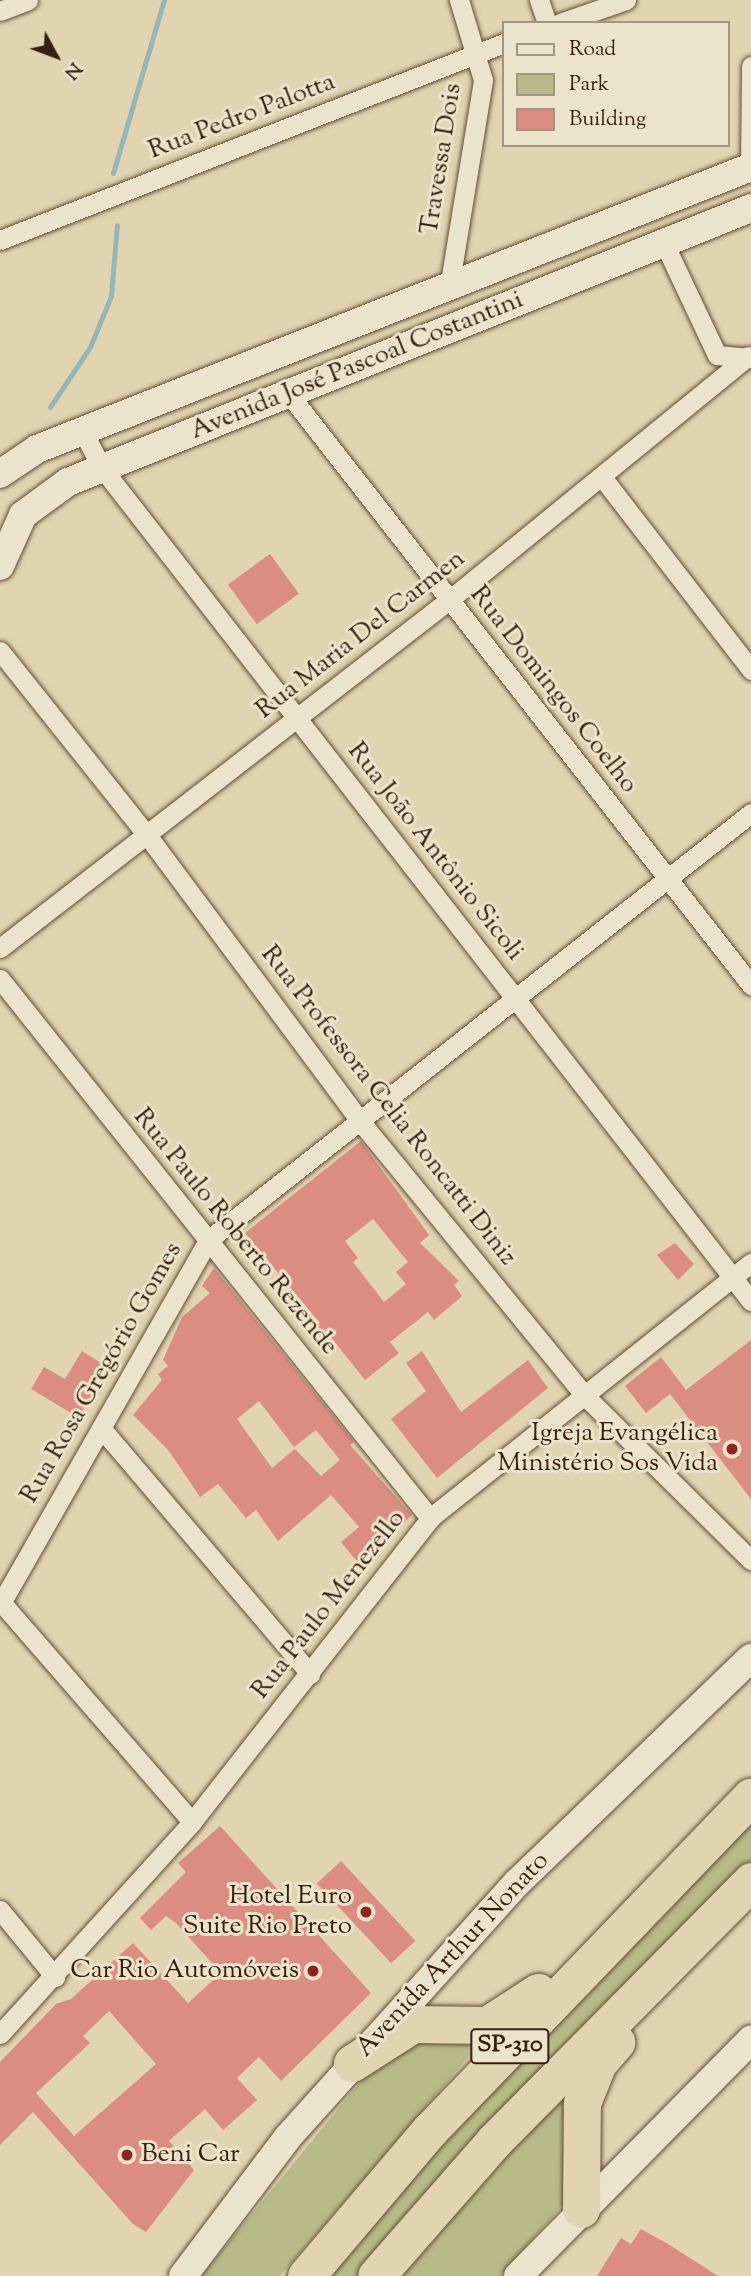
<!DOCTYPE html>
<html>
<head>
<meta charset="utf-8">
<style>
	body { margin:0 }
	#map { position:relative; width:751px; height:2276px; overflow:hidden; background:#e1d4b1; font-family:"Sorts Mill Goudy",serif }
	div>[style] { position:absolute }
	.green>* { inset:0; background:#b8bb88 }
	.stream>* { height:5px; margin:-2.5px; padding:0 2.5px; transform-origin:2.5px; border-radius:2.5px; background:#96b7b3 }
	.building>* { inset:0; background:#db8d82; transform-origin:0 0 }
	.roads { filter:drop-shadow(0 0 2px #614c36) drop-shadow(0 0 2px #614c36) }
	.minor>* { height:19px; margin:-9.5px; padding:0 9.5px; transform-origin:9.5px; border-radius:9.5px; background:#ece3cc }
	.secondary>* { height:28px; margin:-14px; padding:0 14px; transform-origin:14px; border-radius:14px; background:#ece3cc }
	.motorway>* { height:37px; margin:-18.5px; padding:0 18.5px; transform-origin:18.5px; border-radius:18.5px; background:#e1d4b1 }
	.dots>* { width:19px; height:19px; translate:-50% -50%; box-sizing:border-box; border:4px solid #ece3cc; border-radius:50% }
	span { translate:-50% -50%; white-space:nowrap; text-align:center; line-height:1.15; -webkit-text-stroke:6px #ece3cc; paint-order:stroke }
	.shield-label span { padding:2px 5px; background:#ece3cc; border:2px solid; border-radius:5px; -webkit-text-stroke-width:0 }
	.shield-label { font-size:24px; color:#361f0d; font-weight:700 }
	.street-label { font-size:26px; color:#361f0d }
	.poi-label { font-size:26px; color:#361f0d }
	.right { translate:-100% -50%; text-align:right }
	.left { translate:0 -50%; text-align:left }
	.legend { position:absolute; left:502px; top:21px; width:228px; height:126px; box-sizing:border-box; background:#ece3cc; border:2px solid #a39580; margin:0; padding:9px 12px; list-style:none; font-size:21px; color:#361f0d }
	.legend li { display:flex; align-items:center; gap:14px; height:35px }
	.legend b { width:35px; border:2px solid #a39580 }
	.north { position:absolute; left:21px; top:21px; width:70px; height:70px; -webkit-text-stroke:5px #ece3cc; paint-order:stroke; rotate:131deg; font-size:19px; font-weight:700; line-height:28px; text-align:center; color:#361f0d }
	.north::after { content:''; display:block; margin:auto; width:24px; height:32px; background:#361f0d; clip-path:polygon(50% 0,100% 100%,50% 72%,0 100%) }
</style>
</head>
<body>
<div id="map">
	<div class="green">
		<i style="clip-path:polygon(751px 1810px,751px 1869px,364px 2276px,319px 2276px)"></i>
		<i style="clip-path:polygon(408px 2037px,478px 2046px,280px 2276px,201px 2276px,380px 2058px)"></i>
		<i style="clip-path:polygon(568px 2087px,565px 2202px,500px 2276px,393px 2276px)"></i>
	</div>
	<div class="stream">
		<i style="left:113px;top:173px;width:180px;rotate:-73.6deg"></i>
		<i style="left:50px;top:407px;width:72px;rotate:-56.3deg"></i>
		<i style="left:90px;top:347px;width:55px;rotate:-67.6deg"></i>
		<i style="left:111px;top:296px;width:71px;rotate:-85.2deg"></i>
	</div>
	<div class="building">
		<i style="left:270px;top:554px;width:49px;height:52px;rotate:54deg"></i>
		<i style="clip-path:polygon(evenodd,361px 1141px,429px 1235px,420px 1243px,459px 1281px,454px 1285px,462px 1296px,434px 1320px,428px 1312px,390px 1342px,399px 1353px,365px 1380px,330px 1336px,324px 1341px,314px 1328px,320px 1323px,245px 1233px,361px 1141px,373px 1219px,408px 1262px,396px 1272px,406px 1284px,384px 1302px,353px 1262px,358px 1258px,345px 1241px,373px 1219px)"></i>
		<i style="clip-path:polygon(675px 1243px,694px 1264px,678px 1280px,657px 1255px)"></i>
		<i style="clip-path:polygon(evenodd,214px 1268px,354px 1442px,350px 1445px,412px 1515px,359px 1564px,341px 1542px,359px 1527px,331px 1495px,278px 1541px,256px 1510px,246px 1518px,218px 1484px,200px 1497px,169px 1451px,133px 1415px,162px 1380px,158px 1374px,168px 1366px,163px 1360px,182px 1317px,210px 1293px,202px 1286px,214px 1268px,259px 1401px,294px 1447px,316px 1430px,340px 1460px,321px 1476px,295px 1449px,272px 1468px,237px 1419px,259px 1401px)"></i>
		<i style="clip-path:polygon(751px 1340px,751px 1499px,670px 1394px,646px 1413px,625px 1386px,661px 1357px,686px 1390px)"></i>
		<i style="clip-path:polygon(82px 1351px,109px 1368px,78px 1417px,31px 1389px,44px 1367px,65px 1379px)"></i>
		<i style="clip-path:polygon(422px 1351px,461px 1412px,528px 1360px,548px 1388px,437px 1478px,391px 1419px,426px 1391px,406px 1363px)"></i>
		<i style="clip-path:polygon(evenodd,220px 1826px,371px 1993px,281px 2081px,259px 2057px,237px 2078px,257px 2100px,223px 2130px,205px 2109px,169px 2141px,194px 2170px,146px 2232px,133px 2224px,33px 2112px,0 2145px,0 2062px,56px 2004px,71px 1999px,133px 1943px,188px 2003px,221px 1973px,176px 1923px,166px 1916px,151px 1930px,140px 1918px,186px 1872px,178px 1863px,220px 1826px,109px 2011px,156px 2064px,74px 2136px,36px 2093px,90px 2043px,83px 2036px,109px 2011px)"></i>
		<i style="left:341px;top:1861px;width:109px;height:33px;rotate:47deg"></i>
		<i style="clip-path:polygon(641px 2229px,668px 2244px,718px 2276px,597px 2276px,621px 2238px,631px 2244px)"></i>
	</div>
	<div class="roads">
		<div class="minor">
			<i style="left:539px;top:0;width:24px;rotate:71deg"></i>
			<i style="left:0;top:11px;width:30px;rotate:-21deg"></i>
			<i style="left:560px;top:23px;width:70px;rotate:-19.2deg"></i>
			<i style="left:750px;top:167px;width:101px;rotate:-89.4deg"></i>
			<i style="left:0;top:240px;width:541px;rotate:-21.35deg"></i>
			<i style="left:664px;top:243px;width:124px;rotate:64.7deg"></i>
			<i style="left:717px;top:355px;width:33px;rotate:5deg"></i>
			<i style="left:449px;top:288px;width:211px;rotate:-80.7deg"></i>
			<i style="left:483px;top:80px;width:84px;rotate:-106.7deg"></i>
			<i style="left:288px;top:393px;width:752px;rotate:51.97deg"></i>
			<i style="left:83px;top:432px;width:41px;rotate:62.2deg"></i>
			<i style="left:102px;top:468px;width:1056px;rotate:52.08deg"></i>
			<i style="left:602px;top:477px;width:244px;rotate:52.3deg"></i>
			<i style="left:0;top:651px;width:236px;rotate:51.4deg"></i>
			<i style="left:147px;top:835px;width:357px;rotate:53.3deg"></i>
			<i style="left:360px;top:1121px;width:354px;rotate:50.7deg"></i>
			<i style="left:584px;top:1395px;width:235px;rotate:44.7deg"></i>
			<i style="left:0;top:948px;width:568px;rotate:-37.78deg"></i>
			<i style="left:449px;top:600px;width:386px;rotate:-39.2deg"></i>
			<i style="left:0;top:979px;width:690px;rotate:51.42deg"></i>
			<i style="left:101px;top:1428px;width:323px;rotate:49.6deg"></i>
			<i style="left:1px;top:1602px;width:291px;rotate:49deg"></i>
			<i style="left:0;top:1605px;width:420px;rotate:-60.3deg"></i>
			<i style="left:208px;top:1240px;width:691px;rotate:-38.18deg"></i>
			<i style="left:0;top:1910px;width:87px;rotate:50.6deg"></i>
			<i style="left:0;top:2034px;width:286px;rotate:-47.8deg"></i>
			<i style="left:192px;top:1822px;width:386px;rotate:-51.9deg"></i>
			<i style="left:430px;top:1518px;width:410px;rotate:-38.5deg"></i>
		</div>
		<div class="secondary">
			<i style="left:0;top:474px;width:45px;rotate:-34deg"></i>
			<i style="left:37px;top:449px;width:768px;rotate:-21.55deg"></i>
			<i style="left:0;top:566px;width:56px;rotate:-65.7deg"></i>
			<i style="left:23px;top:515px;width:56px;rotate:-36.3deg"></i>
			<i style="left:68px;top:482px;width:736px;rotate:-21.86deg"></i>
			<i style="left:183px;top:2276px;width:174px;rotate:-52.9deg"></i>
			<i style="left:288px;top:2137px;width:343px;rotate:-48deg"></i>
			<i style="left:518px;top:1882px;width:323px;rotate:-43.9deg"></i>
			<i style="left:518px;top:2276px;width:332px;rotate:-45.4deg"></i>
		</div>
		<div class="motorway">
			<i style="left:352px;top:2063px;width:72px;rotate:-32.6deg"></i>
			<i style="left:413px;top:2024px;width:74px;rotate:0.8deg"></i>
			<i style="left:487px;top:2025px;width:61px;rotate:-32.9deg"></i>
			<i style="left:581px;top:2209px;width:106px;rotate:-89.5deg"></i>
			<i style="left:582px;top:2103px;width:43px;rotate:-68.2deg"></i>
			<i style="left:598px;top:2063px;width:28px;rotate:-49deg"></i>
			<i style="left:306px;top:2276px;width:192px;rotate:-49.7deg"></i>
			<i style="left:430px;top:2130px;width:463px;rotate:-46.1deg"></i>
			<i style="left:376px;top:2276px;width:179px;rotate:-48.8deg"></i>
			<i style="left:494px;top:2141px;width:366px;rotate:-45.3deg"></i>
		</div>
	</div>
	<div class="dots">
		<i style="left:732px;top:1449px;background:#8f2418"></i>
		<i style="left:366px;top:1912px;background:#8f2418"></i>
		<i style="left:313px;top:1971px;background:#8f2418"></i>
		<i style="left:127px;top:2155px;background:#8f2418"></i>
	</div>
	<div class="shield-label">
		<span style="left:510px;top:2046px">SP-310</span>
	</div>
	<div class="street-label">
		<span style="left:242px;top:117px;rotate:-21deg">Rua Pedro Palotta</span>
		<span style="left:442px;top:159px;rotate:-81deg">Travessa Dois</span>
		<span style="left:357px;top:366px;rotate:-22deg">Avenida José Pascoal Costantini</span>
		<span style="left:361px;top:635px;rotate:-38deg">Rua Maria Del Carmen</span>
		<span style="left:553px;top:690px;rotate:52deg">Rua Domingos Coelho</span>
		<span style="left:435px;top:852px;rotate:52deg">Rua João Antônio Sicoli</span>
		<span style="left:388px;top:1106px;rotate:52deg">Rua Professora Celia Roncatti Diniz</span>
		<span style="left:235px;top:1232px;rotate:51deg">Rua Paulo Roberto Rezende</span>
		<span style="left:102px;top:1373px;rotate:-60deg">Rua Rosa Gregório Gomes</span>
		<span style="left:329px;top:1605px;rotate:-52deg">Rua Paulo Menezello</span>
		<span style="left:453px;top:1955px;rotate:-47deg">Avenida Arthur Nonato</span>
	</div>
	<div class="poi-label">
		<span class="right" style="left:718px;top:1449px">Igreja Evangélica<br>Ministério Sos Vida</span>
		<span class="right" style="left:352px;top:1912px">Hotel Euro<br>Suite Rio Preto</span>
		<span class="right" style="left:299px;top:1971px">Car Rio Automóveis</span>
		<span class="left" style="left:141px;top:2155px">Beni Car</span>
	</div>
	<ul class="legend">
	<li><b style="height:9px;background:#ece3cc"></b>Road</li>
	<li><b style="height:19px;background:#b8bb88"></b>Park</li>
	<li><b style="height:19px;background:#db8d82"></b>Building</li>
	</ul>
	<div class="north">N</div>
</div>
</body>
</html>
